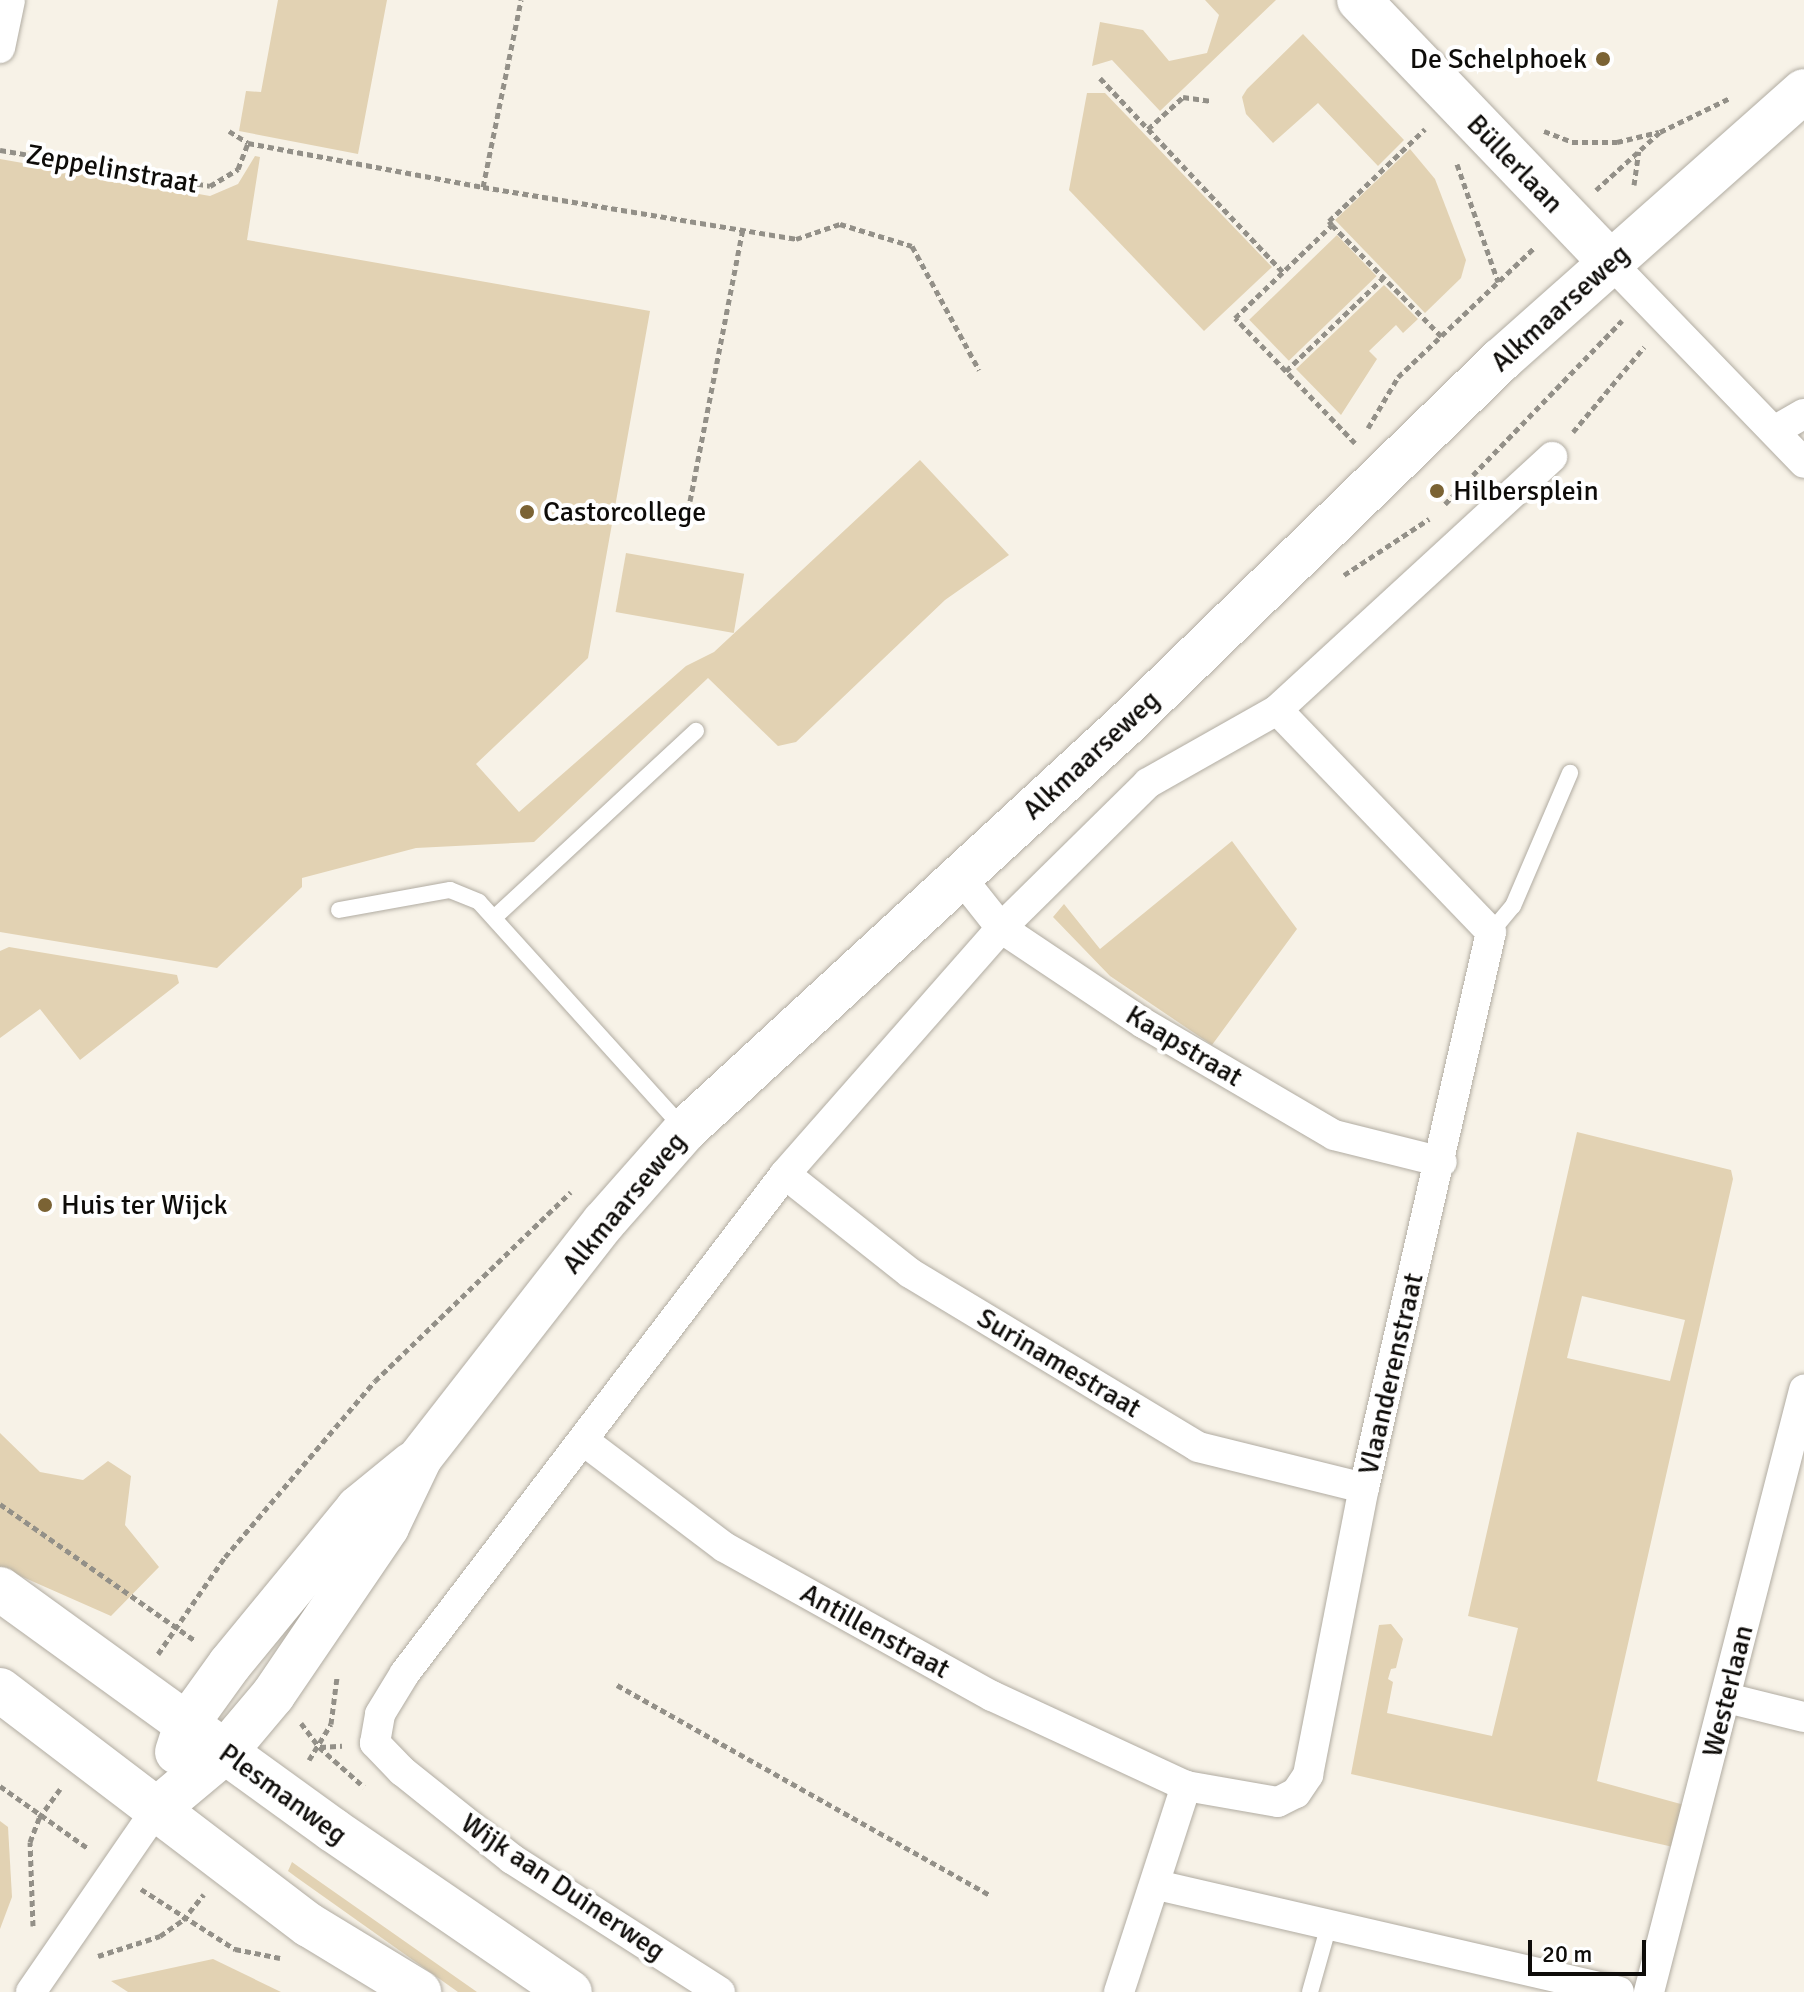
<!DOCTYPE html>
<html>
<head>
<meta charset="utf-8">
<style>
	body { margin:0 }
	#map { position:relative; width:1804px; height:1992px; overflow:hidden; background:#f7f2e7; font-family:Signika,sans-serif }
	div>[style] { position:absolute }
	.green>* { inset:0; background:#e2d2b3; transform-origin:0 0 }
	.path>* { height:5px; margin-top:-2.5px; transform-origin:0; background:repeating-linear-gradient(90deg,#939088 0 6px,transparent 0 10px) }
	.roads { filter:drop-shadow(0 0 2px #b1aca2) drop-shadow(0 0 2px #b1aca2) }
	.lane>* { height:16px; margin:-8px; padding:0 8px; transform-origin:8px; border-radius:8px; background:#fff }
	.street>* { height:30px; margin:-15px; padding:0 15px; transform-origin:15px; border-radius:15px; background:#fff }
	.secondary>* { height:44px; margin:-22px; padding:0 22px; transform-origin:22px; border-radius:22px; background:#fff }
	.dots>* { width:22px; height:22px; translate:-50% -50%; box-sizing:border-box; border:4px solid #fff; border-radius:50% }
	span { translate:-50% -50%; white-space:nowrap; text-align:center; line-height:1.15; -webkit-text-stroke:8px #fff; paint-order:stroke }
	.poi-label { font-size:28px; color:#0e0c09 }
	.right { translate:-100% -50%; text-align:right }
	.left { translate:0 -50%; text-align:left }
	.street-label { font-size:28px; color:#0e0c09 }
	.scale { position:absolute; left:1528px; top:1940px; width:118px; height:36px; box-sizing:border-box; border:4px solid #0e0c09; border-top:0; padding-left:10px; font-size:24px; line-height:28px; white-space:nowrap; color:#0e0c09; -webkit-text-stroke:6px #fff; paint-order:stroke }
</style>
</head>
<body>
<div id="map">
	<div class="green">
		<i style="clip-path:polygon(278px 0,387px 0,358px 154px,239px 131px,246px 91px,261px 92px)"></i>
		<i style="clip-path:polygon(1205px 0,1276px 0,1160px 111px,1112px 60px,1092px 66px,1100px 22px,1143px 30px,1169px 61px,1207px 53px,1219px 15px)"></i>
		<i style="clip-path:polygon(1303px 34px,1404px 140px,1378px 166px,1318px 103px,1273px 143px,1246px 114px,1242px 97px,1247px 89px)"></i>
		<i style="clip-path:polygon(1087px 93px,1105px 93px,1272px 267px,1204px 331px,1069px 190px)"></i>
		<i style="clip-path:polygon(1410px 149px,1435px 179px,1466px 260px,1461px 278px,1425px 313px,1335px 220px)"></i>
		<i style="clip-path:polygon(255px 156px,260px 157px,247px 240px,650px 311px,588px 658px,476px 764px,519px 812px,686px 666px,714px 652px,920px 460px,1009px 555px,945px 600px,796px 742px,778px 746px,708px 678px,534px 842px,416px 848px,302px 878px,302px 887px,217px 968px,0 932px,0 159px,210px 196px,238px 184px)"></i>
		<i style="left:1337px;top:235px;width:57px;height:122px;rotate:46deg"></i>
		<i style="clip-path:polygon(1384px 285px,1418px 319px,1403px 333px,1396px 325px,1369px 351px,1377px 359px,1341px 415px,1296px 369px)"></i>
		<i style="left:626px;top:553px;width:120px;height:60px;rotate:10deg"></i>
		<i style="clip-path:polygon(1232px 841px,1297px 929px,1212px 1045px,1110px 976px,1053px 917px,1064px 904px,1100px 949px)"></i>
		<i style="clip-path:polygon(9px 947px,177px 975px,179px 983px,80px 1060px,40px 1009px,0 1038px,0 951px)"></i>
		<i style="clip-path:polygon(evenodd,1577px 1132px,1731px 1170px,1733px 1179px,1597px 1781px,1688px 1806px,1682px 1849px,1351px 1774px,1379px 1625px,1391px 1624px,1403px 1639px,1396px 1668px,1391px 1669px,1388px 1679px,1393px 1682px,1387px 1713px,1492px 1736px,1518px 1628px,1468px 1616px,1577px 1132px,1582px 1296px,1685px 1320px,1670px 1381px,1567px 1358px,1582px 1296px)"></i>
		<i style="clip-path:polygon(0 1433px,40px 1472px,83px 1480px,108px 1461px,131px 1476px,125px 1525px,159px 1567px,111px 1616px,0 1567px)"></i>
		<i style="clip-path:polygon(0 1821px,8px 1827px,12px 1897px,0 1929px)"></i>
		<i style="clip-path:polygon(292px 1862px,313px 1877px,477px 1992px,458px 1992px,296px 1877px,288px 1871px)"></i>
		<i style="clip-path:polygon(213px 1959px,281px 1992px,128px 1992px,111px 1981px)"></i>
	</div>
	<div class="path">
		<i style="left:1100px;top:78px;width:267px;rotate:46.7deg"></i>
		<i style="left:1148px;top:129px;width:47px;rotate:-42.4deg"></i>
		<i style="left:1183px;top:97px;width:27px;rotate:8deg"></i>
		<i style="left:229px;top:131px;width:22px;rotate:32deg"></i>
		<i style="left:248px;top:143px;width:239px;rotate:10.6deg"></i>
		<i style="left:483px;top:187px;width:191px;rotate:-78.5deg"></i>
		<i style="left:1544px;top:131px;width:30px;rotate:21deg"></i>
		<i style="left:1572px;top:142px;width:45px"></i>
		<i style="left:1617px;top:142px;width:43px;rotate:-13.4deg"></i>
		<i style="left:0;top:150px;width:213px;rotate:9.7deg"></i>
		<i style="left:210px;top:186px;width:33px;rotate:-31deg"></i>
		<i style="left:238px;top:169px;width:28px;rotate:-69deg"></i>
		<i style="left:1457px;top:164px;width:125px;rotate:70.8deg"></i>
		<i style="left:1634px;top:185px;width:34px;rotate:-82deg"></i>
		<i style="left:483px;top:187px;width:317px;rotate:9.4deg"></i>
		<i style="left:796px;top:239px;width:46px;rotate:-18.8deg"></i>
		<i style="left:840px;top:224px;width:75px;rotate:17deg"></i>
		<i style="left:912px;top:246px;width:141px;rotate:61.6deg"></i>
		<i style="left:1596px;top:190px;width:86px;rotate:-42.2deg"></i>
		<i style="left:1660px;top:132px;width:76px;rotate:-25.9deg"></i>
		<i style="left:1332px;top:225px;width:5px;rotate:-127deg"></i>
		<i style="left:1329px;top:221px;width:133px;rotate:-43.8deg"></i>
		<i style="left:1286px;top:371px;width:134px;rotate:-43.8deg"></i>
		<i style="left:1368px;top:428px;width:59px;rotate:-59.5deg"></i>
		<i style="left:1398px;top:377px;width:190px;rotate:-43.5deg"></i>
		<i style="left:1573px;top:432px;width:111px;rotate:-50.1deg"></i>
		<i style="left:1355px;top:443px;width:173px;rotate:-133.8deg"></i>
		<i style="left:1235px;top:318px;width:134px;rotate:-43.8deg"></i>
		<i style="left:1332px;top:225px;width:156px;rotate:45.5deg"></i>
		<i style="left:690px;top:501px;width:277px;rotate:-79deg"></i>
		<i style="left:1445px;top:504px;width:255px;rotate:-46deg"></i>
		<i style="left:1344px;top:575px;width:102px;rotate:-33.4deg"></i>
		<i style="left:0;top:1504px;width:239px;rotate:35deg"></i>
		<i style="left:158px;top:1654px;width:118px;rotate:-55.4deg"></i>
		<i style="left:225px;top:1557px;width:231px;rotate:-49.6deg"></i>
		<i style="left:375px;top:1381px;width:272px;rotate:-44deg"></i>
		<i style="left:617px;top:1685px;width:428px;rotate:29.4deg"></i>
		<i style="left:301px;top:1723px;width:30px;rotate:53deg"></i>
		<i style="left:319px;top:1747px;width:60px;rotate:41.6deg"></i>
		<i style="left:320px;top:1747px;width:22px;rotate:-3deg"></i>
		<i style="left:309px;top:1760px;width:42px;rotate:-58.6deg"></i>
		<i style="left:331px;top:1724px;width:47px;rotate:-82.7deg"></i>
		<i style="left:0;top:1786px;width:109px;rotate:35.3deg"></i>
		<i style="left:141px;top:1889px;width:112px;rotate:32.6deg"></i>
		<i style="left:235px;top:1949px;width:46px;rotate:11.3deg"></i>
		<i style="left:33px;top:1926px;width:84px;rotate:-92deg"></i>
		<i style="left:30px;top:1842px;width:26px;rotate:-69deg"></i>
		<i style="left:39px;top:1818px;width:36px;rotate:-54deg"></i>
		<i style="left:98px;top:1956px;width:65px;rotate:-17.9deg"></i>
		<i style="left:160px;top:1936px;width:28px;rotate:-35deg"></i>
		<i style="left:183px;top:1920px;width:33px;rotate:-51deg"></i>
	</div>
	<div class="roads">
		<div class="lane">
			<i style="left:339px;top:910px;width:113px;rotate:-10.2deg"></i>
			<i style="left:450px;top:890px;width:31px;rotate:22deg"></i>
			<i style="left:479px;top:902px;width:306px;rotate:47.9deg"></i>
			<i style="left:495px;top:917px;width:274px;rotate:-42.8deg"></i>
			<i style="left:1491px;top:932px;width:34px;rotate:-50deg"></i>
			<i style="left:1513px;top:906px;width:145px;rotate:-66.8deg"></i>
			<i style="left:1310px;top:1992px;width:70px;rotate:-74.2deg"></i>
		</div>
		<div class="street">
			<i style="left:0;top:48px;width:49px;rotate:-78.2deg"></i>
			<i style="left:1610px;top:262px;width:279px;rotate:46deg"></i>
			<i style="left:1774px;top:431px;width:34px;rotate:-30deg"></i>
			<i style="left:959px;top:875px;width:68px;rotate:51.6deg"></i>
			<i style="left:1001px;top:928px;width:171px;rotate:33.8deg"></i>
			<i style="left:1143px;top:1023px;width:221px;rotate:30.4deg"></i>
			<i style="left:1334px;top:1135px;width:111px;rotate:14deg"></i>
			<i style="left:785px;top:1174px;width:159px;rotate:38.4deg"></i>
			<i style="left:910px;top:1273px;width:336px;rotate:31.1deg"></i>
			<i style="left:1198px;top:1447px;width:171px;rotate:13.9deg"></i>
			<i style="left:584px;top:1441px;width:176px;rotate:37.1deg"></i>
			<i style="left:724px;top:1547px;width:307px;rotate:29.1deg"></i>
			<i style="left:992px;top:1696px;width:214px;rotate:24.9deg"></i>
			<i style="left:1727px;top:1698px;width:79px;rotate:13.9deg"></i>
			<i style="left:1157px;top:1885px;width:474px;rotate:13deg"></i>
			<i style="left:31px;top:1992px;width:222px;rotate:-55.5deg"></i>
			<i style="left:720px;top:1992px;width:247px;rotate:-147.4deg"></i>
			<i style="left:512px;top:1859px;width:141px;rotate:-141.3deg"></i>
			<i style="left:402px;top:1771px;width:39px;rotate:-134deg"></i>
			<i style="left:375px;top:1743px;width:29px;rotate:-80deg"></i>
			<i style="left:380px;top:1714px;width:48px;rotate:-58.6deg"></i>
			<i style="left:405px;top:1673px;width:627px;rotate:-52.71deg"></i>
			<i style="left:785px;top:1174px;width:327px;rotate:-48.7deg"></i>
			<i style="left:1001px;top:928px;width:206px;rotate:-44.6deg"></i>
			<i style="left:1148px;top:783px;width:148px;rotate:-29.5deg"></i>
			<i style="left:1277px;top:710px;width:374px;rotate:-42.6deg"></i>
			<i style="left:1119px;top:1992px;width:217px;rotate:-72deg"></i>
			<i style="left:1186px;top:1786px;width:93px;rotate:9.9deg"></i>
			<i style="left:1278px;top:1802px;width:20px;rotate:-27deg"></i>
			<i style="left:1296px;top:1793px;width:22px;rotate:-56deg"></i>
			<i style="left:1308px;top:1775px;width:292px;rotate:-79deg"></i>
			<i style="left:1364px;top:1488px;width:570px;rotate:-77.13deg"></i>
			<i style="left:1491px;top:932px;width:308px;rotate:-133.9deg"></i>
			<i style="left:1649px;top:1992px;width:622px;rotate:-75.56deg"></i>
		</div>
		<div class="secondary">
			<i style="left:1359px;top:0;width:363px;rotate:46.2deg"></i>
			<i style="left:0;top:1589px;width:411px;rotate:35.9deg"></i>
			<i style="left:333px;top:1830px;width:287px;rotate:34.4deg"></i>
			<i style="left:0;top:1690px;width:388px;rotate:37.3deg"></i>
			<i style="left:309px;top:1925px;width:129px;rotate:31.3deg"></i>
			<i style="left:177px;top:1752px;width:28px;rotate:-72deg"></i>
			<i style="left:186px;top:1725px;width:75px;rotate:-54.2deg"></i>
			<i style="left:230px;top:1664px;width:202px;rotate:-50.6deg"></i>
			<i style="left:358px;top:1508px;width:70px;rotate:-39.2deg"></i>
			<i style="left:157px;top:1809px;width:89px;rotate:-40deg"></i>
			<i style="left:225px;top:1752px;width:75px;rotate:-49.9deg"></i>
			<i style="left:273px;top:1695px;width:203px;rotate:-55.8deg"></i>
			<i style="left:387px;top:1527px;width:76px;rotate:-64.4deg"></i>
			<i style="left:420px;top:1458px;width:299px;rotate:-52.1deg"></i>
			<i style="left:604px;top:1222px;width:123px;rotate:-48.6deg"></i>
			<i style="left:685px;top:1130px;width:599px;rotate:-42.63deg"></i>
			<i style="left:1126px;top:724px;width:523px;rotate:-44.15deg"></i>
			<i style="left:1501px;top:360px;width:405px;rotate:-41.6deg"></i>
		</div>
	</div>
	<div class="dots">
		<i style="left:1603px;top:59px;background:#7b6334"></i>
		<i style="left:1437px;top:491px;background:#7b6334"></i>
		<i style="left:527px;top:512px;background:#7b6334"></i>
		<i style="left:45px;top:1205px;background:#7b6334"></i>
	</div>
	<div class="poi-label">
		<span class="right" style="left:1587px;top:59px">De Schelphoek</span>
		<span class="left" style="left:1453px;top:491px">Hilbersplein</span>
		<span class="left" style="left:543px;top:512px">Castorcollege</span>
		<span class="left" style="left:61px;top:1205px">Huis ter Wijck</span>
	</div>
	<div class="street-label">
		<span style="left:1515px;top:164px;rotate:46deg">Büllerlaan</span>
		<span style="left:112px;top:169px;rotate:10deg">Zeppelinstraat</span>
		<span style="left:1560px;top:308px;rotate:-42deg">Alkmaarseweg</span>
		<span style="left:1091px;top:755px;rotate:-43deg">Alkmaarseweg</span>
		<span style="left:1184px;top:1046px;rotate:31deg">Kaapstraat</span>
		<span style="left:624px;top:1203px;rotate:-50deg">Alkmaarseweg</span>
		<span style="left:1059px;top:1363px;rotate:31deg">Surinamestraat</span>
		<span style="left:1391px;top:1374px;rotate:-77deg">Vlaanderenstraat</span>
		<span style="left:875px;top:1631px;rotate:29deg">Antillenstraat</span>
		<span style="left:1728px;top:1691px;rotate:-76deg">Westerlaan</span>
		<span style="left:283px;top:1794px;rotate:36deg">Plesmanweg</span>
		<span style="left:563px;top:1887px;rotate:34deg">Wijk aan Duinerweg</span>
	</div>
	<div class="scale">20 m</div>
</div>
</body>
</html>
